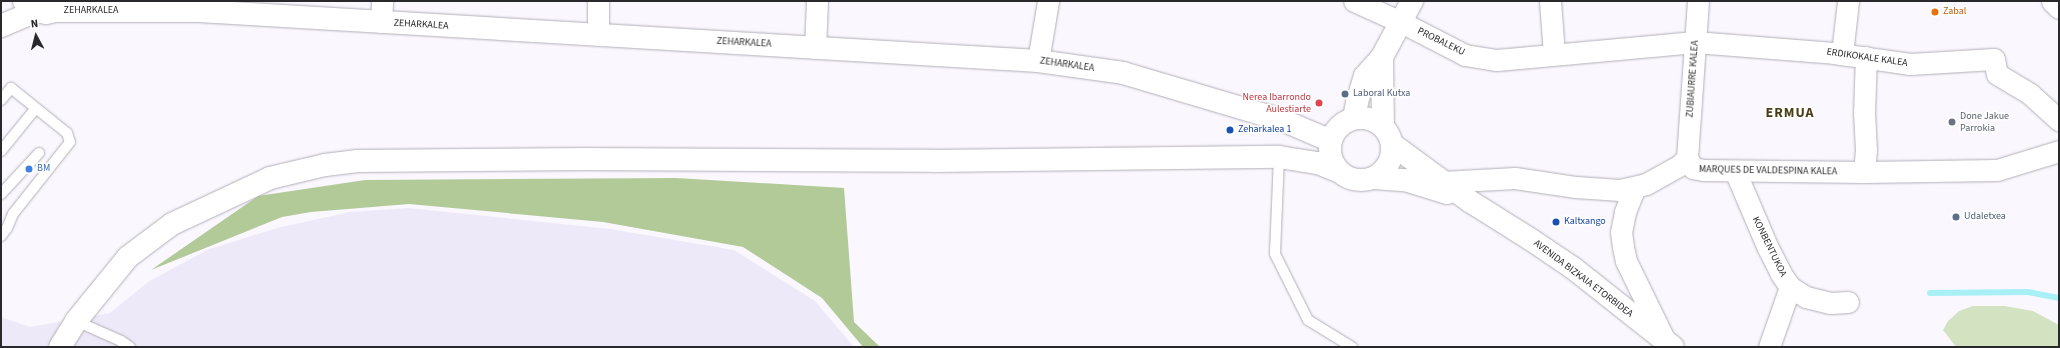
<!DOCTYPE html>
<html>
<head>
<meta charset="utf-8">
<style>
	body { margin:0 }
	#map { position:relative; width:2060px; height:348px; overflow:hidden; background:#faf7ff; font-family:"Source Sans 3",sans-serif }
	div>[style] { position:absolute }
	.built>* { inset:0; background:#eee9f8 }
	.green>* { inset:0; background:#d3e3c2 }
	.forest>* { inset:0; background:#b2ca98 }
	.stream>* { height:6px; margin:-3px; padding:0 3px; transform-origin:3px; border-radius:3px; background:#a8f0f5 }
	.roads { filter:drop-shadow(0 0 1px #b2afb6) drop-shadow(0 0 1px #b2afb6) }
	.lane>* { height:10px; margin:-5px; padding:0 5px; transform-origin:5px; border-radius:5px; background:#fff }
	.street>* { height:21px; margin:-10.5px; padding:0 10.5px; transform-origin:10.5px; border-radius:10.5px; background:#fff }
	.secondary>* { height:22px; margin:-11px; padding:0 11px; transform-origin:11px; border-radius:11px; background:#fff }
	.secondary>.ring { margin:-11px; padding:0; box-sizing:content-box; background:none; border:22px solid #fff; border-radius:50% }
	.dots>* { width:11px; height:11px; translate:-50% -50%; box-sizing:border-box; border:2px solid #fff; border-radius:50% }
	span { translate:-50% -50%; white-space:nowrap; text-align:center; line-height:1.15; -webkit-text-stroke:3px #fff; paint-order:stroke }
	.street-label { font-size:10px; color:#29282a }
	.food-label { font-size:10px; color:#c56008 }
	.left { translate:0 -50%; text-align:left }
	.service-label { font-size:10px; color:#4e5e75 }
	.health-label { font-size:10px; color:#be3a42 }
	.right { translate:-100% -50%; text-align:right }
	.worship-label { font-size:10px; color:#5b616d }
	.transit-label { font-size:10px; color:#164399 }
	.shop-label { font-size:10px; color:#366cbe }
	.district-label { font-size:14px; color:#473f15; font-weight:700; letter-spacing:1px }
	.frame { position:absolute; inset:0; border:2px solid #29282a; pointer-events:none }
	.north { position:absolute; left:16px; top:16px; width:40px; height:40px; -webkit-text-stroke:3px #fff; paint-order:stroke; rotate:353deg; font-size:11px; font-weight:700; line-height:16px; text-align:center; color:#29282a }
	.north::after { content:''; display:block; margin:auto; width:14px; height:18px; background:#29282a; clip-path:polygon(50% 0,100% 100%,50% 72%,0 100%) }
</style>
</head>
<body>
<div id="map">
	<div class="built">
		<i style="clip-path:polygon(408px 208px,610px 229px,734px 250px,815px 301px,854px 347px,1px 347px,1px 317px,30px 327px,110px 313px,148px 282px,207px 250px,277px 228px,350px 212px)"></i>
	</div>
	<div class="green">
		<i style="clip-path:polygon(1973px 306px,2005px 306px,2033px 311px,2059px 325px,2059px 347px,1956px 347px,1943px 330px,1948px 321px,1959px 311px)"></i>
	</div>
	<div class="forest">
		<i style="clip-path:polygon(676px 178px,844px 188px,854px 322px,880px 347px,863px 347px,822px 298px,743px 247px,603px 222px,409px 204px,311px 212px,282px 217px,151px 270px,258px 196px,365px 180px)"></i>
	</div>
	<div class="stream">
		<i style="left:1930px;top:293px;width:98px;rotate:-0.6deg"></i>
		<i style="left:2028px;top:292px;width:32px;rotate:11deg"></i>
	</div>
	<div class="roads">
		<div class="lane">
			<i style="left:1px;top:100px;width:16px;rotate:-50deg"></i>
			<i style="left:11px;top:88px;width:72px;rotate:38.8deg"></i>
			<i style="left:67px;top:133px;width:9px;rotate:72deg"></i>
			<i style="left:70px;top:142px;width:92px;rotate:128.4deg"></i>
			<i style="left:13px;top:214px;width:15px;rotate:113deg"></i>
			<i style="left:7px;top:228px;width:10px;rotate:127deg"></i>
			<i style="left:1px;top:151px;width:55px;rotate:-50.9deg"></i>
			<i style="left:1279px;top:157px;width:97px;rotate:92.4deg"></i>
			<i style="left:1275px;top:254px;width:74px;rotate:63.4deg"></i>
			<i style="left:1308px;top:320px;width:52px;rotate:31.5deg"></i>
			<i style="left:1px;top:194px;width:56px;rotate:-47.2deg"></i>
			<i style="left:76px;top:321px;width:49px;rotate:24deg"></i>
			<i style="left:121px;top:341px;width:11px;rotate:34deg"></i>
		</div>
		<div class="street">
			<i style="left:1354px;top:1px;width:51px;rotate:24.1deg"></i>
			<i style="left:1401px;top:22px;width:72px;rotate:27.3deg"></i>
			<i style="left:1465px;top:55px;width:32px;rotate:9deg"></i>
			<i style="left:1497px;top:60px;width:199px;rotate:-5.2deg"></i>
			<i style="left:1695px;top:42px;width:139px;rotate:4.5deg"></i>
			<i style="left:1834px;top:53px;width:77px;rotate:8.2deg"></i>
			<i style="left:1910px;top:64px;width:84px;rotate:-3.4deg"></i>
			<i style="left:1994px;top:59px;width:15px;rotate:79deg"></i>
			<i style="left:1997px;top:74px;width:39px;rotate:31deg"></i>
			<i style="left:2030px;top:94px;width:39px;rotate:42deg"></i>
			<i style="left:1550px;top:1px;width:53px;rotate:85.7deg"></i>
			<i style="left:2052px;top:1px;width:10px;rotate:45deg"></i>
			<i style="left:381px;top:22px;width:21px;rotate:-87deg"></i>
			<i style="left:598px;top:35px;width:34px;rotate:-90deg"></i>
			<i style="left:815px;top:48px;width:47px;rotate:-87.6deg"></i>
			<i style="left:1842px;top:54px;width:53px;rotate:-83.5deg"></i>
			<i style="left:1038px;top:61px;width:61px;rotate:-80.5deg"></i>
			<i style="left:1687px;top:158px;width:12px;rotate:59deg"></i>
			<i style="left:1693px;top:168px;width:10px;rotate:11deg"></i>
			<i style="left:1703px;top:170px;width:161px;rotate:0.7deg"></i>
			<i style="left:1864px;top:172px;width:133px;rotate:-0.9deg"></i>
			<i style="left:1997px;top:170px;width:65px;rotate:-17deg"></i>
			<i style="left:1687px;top:158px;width:157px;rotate:-86deg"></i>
			<i style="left:1735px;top:171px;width:82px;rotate:66.9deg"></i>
			<i style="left:1767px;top:246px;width:31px;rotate:63deg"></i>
			<i style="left:1781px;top:274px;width:16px;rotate:55deg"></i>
			<i style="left:1790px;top:287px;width:19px;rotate:32deg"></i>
			<i style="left:1806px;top:297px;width:25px;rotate:14deg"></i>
			<i style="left:1830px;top:303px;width:18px;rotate:-3deg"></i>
			<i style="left:1864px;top:172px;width:22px;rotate:-85deg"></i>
			<i style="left:1866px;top:150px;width:37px;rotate:-93deg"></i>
			<i style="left:1864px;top:113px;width:56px;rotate:-88deg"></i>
			<i style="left:1442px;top:182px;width:73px;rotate:-3.1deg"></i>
			<i style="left:1515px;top:178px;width:62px;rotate:8.4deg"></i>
			<i style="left:1576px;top:187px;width:44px;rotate:3.9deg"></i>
			<i style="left:1620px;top:190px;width:27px;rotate:-13deg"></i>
			<i style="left:1646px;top:184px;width:39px;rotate:-29deg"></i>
			<i style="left:1680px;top:165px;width:10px;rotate:-45deg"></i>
			<i style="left:1635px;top:187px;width:27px;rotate:112deg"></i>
			<i style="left:1625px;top:212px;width:20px;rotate:101deg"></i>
			<i style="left:1621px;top:232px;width:15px;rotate:82deg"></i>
			<i style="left:1623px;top:247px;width:14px;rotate:78deg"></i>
			<i style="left:1626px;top:261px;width:89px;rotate:64deg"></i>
			<i style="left:1769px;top:347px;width:64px;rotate:-70.7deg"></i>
		</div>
		<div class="secondary">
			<i style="left:24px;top:1px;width:16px;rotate:40deg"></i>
			<i style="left:36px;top:11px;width:10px;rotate:11deg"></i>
			<i style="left:46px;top:13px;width:9px;rotate:-13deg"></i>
			<i style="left:55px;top:11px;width:14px;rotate:-36deg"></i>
			<i style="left:55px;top:11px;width:144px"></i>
			<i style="left:199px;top:11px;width:840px;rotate:3.41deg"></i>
			<i style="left:1038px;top:61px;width:86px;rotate:8deg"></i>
			<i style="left:1123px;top:73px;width:166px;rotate:16.5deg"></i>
			<i style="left:1282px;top:120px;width:53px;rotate:23.2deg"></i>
			<i style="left:1px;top:26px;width:38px;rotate:-23deg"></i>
			<i style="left:1382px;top:57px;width:69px;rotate:89.2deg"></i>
			<i class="ring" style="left:1330px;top:118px;width:40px;height:40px"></i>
			<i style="left:1354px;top:118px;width:16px;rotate:-79deg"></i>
			<i style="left:1357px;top:102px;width:27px;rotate:-73deg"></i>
			<i style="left:1365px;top:76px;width:25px;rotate:-48deg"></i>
			<i style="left:1382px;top:57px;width:64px;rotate:-61.8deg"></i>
			<i style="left:1393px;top:145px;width:97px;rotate:36.2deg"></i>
			<i style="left:1471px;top:202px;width:70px;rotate:32.1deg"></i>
			<i style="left:1530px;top:239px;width:52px;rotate:34deg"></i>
			<i style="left:1573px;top:268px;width:127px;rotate:38.3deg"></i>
			<i style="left:1374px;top:178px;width:31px;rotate:4deg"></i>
			<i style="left:1405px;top:180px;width:44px;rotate:17.2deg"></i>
			<i style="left:60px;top:347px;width:31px;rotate:-58deg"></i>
			<i style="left:76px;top:321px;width:82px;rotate:-50.9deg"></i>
			<i style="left:128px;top:257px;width:55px;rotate:-36.9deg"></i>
			<i style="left:172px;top:224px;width:108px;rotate:-25.1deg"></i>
			<i style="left:270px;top:178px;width:57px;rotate:-13.3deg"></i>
			<i style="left:325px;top:165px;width:33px;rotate:-7deg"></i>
			<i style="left:358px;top:161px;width:226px;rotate:-0.5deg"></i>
			<i style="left:584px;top:159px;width:350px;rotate:0.3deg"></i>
			<i style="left:934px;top:161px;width:345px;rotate:-0.7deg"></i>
			<i style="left:1279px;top:157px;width:39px;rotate:9deg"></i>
			<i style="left:1318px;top:163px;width:22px;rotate:22deg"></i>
		</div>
	</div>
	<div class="dots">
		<i style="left:1935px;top:12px;background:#e8710a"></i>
		<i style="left:1345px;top:94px;background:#5c6f8a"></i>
		<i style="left:1319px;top:103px;background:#e0444e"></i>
		<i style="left:1952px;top:122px;background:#6b7280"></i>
		<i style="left:1230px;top:130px;background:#1a4fb4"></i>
		<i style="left:29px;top:169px;background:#3f7fe0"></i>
		<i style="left:1956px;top:217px;background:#5c6f8a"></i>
		<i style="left:1556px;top:222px;background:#1a4fb4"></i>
	</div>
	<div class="street-label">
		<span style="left:91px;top:11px">ZEHARKALEA</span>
		<span style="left:421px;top:25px;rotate:3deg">ZEHARKALEA</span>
		<span style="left:1441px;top:42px;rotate:26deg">PROBALEKU</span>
		<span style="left:744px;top:43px;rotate:3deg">ZEHARKALEA</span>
		<span style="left:1867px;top:58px;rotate:8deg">ERDIKOKALE KALEA</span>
		<span style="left:1067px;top:65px;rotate:8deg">ZEHARKALEA</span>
		<span style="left:1693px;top:79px;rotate:-86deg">ZUBIAURRE KALEA</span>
		<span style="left:1768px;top:171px;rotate:1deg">MARQUES DE VALDESPINA KALEA</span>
		<span style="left:1769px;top:247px;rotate:64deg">KONBENTUKOA</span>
		<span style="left:1583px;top:279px;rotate:37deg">AVENIDA BIZKAIA ETORBIDEA</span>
	</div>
	<div class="food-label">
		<span class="left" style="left:1943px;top:12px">Zabal</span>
	</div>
	<div class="service-label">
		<span class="left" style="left:1353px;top:94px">Laboral Kutxa</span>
		<span class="left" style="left:1964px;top:217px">Udaletxea</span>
	</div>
	<div class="health-label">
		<span class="right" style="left:1311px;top:103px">Nerea Ibarrondo<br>Aulestiarte</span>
	</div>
	<div class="worship-label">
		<span class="left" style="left:1960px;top:122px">Done Jakue<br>Parrokia</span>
	</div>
	<div class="transit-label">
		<span class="left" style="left:1238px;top:130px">Zeharkalea 1</span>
		<span class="left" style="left:1564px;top:222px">Kaltxango</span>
	</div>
	<div class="shop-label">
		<span class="left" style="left:37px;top:169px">BM</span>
	</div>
	<div class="district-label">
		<span style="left:1790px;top:113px">ERMUA</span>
	</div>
	<div class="frame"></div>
	<div class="north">N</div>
</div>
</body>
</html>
